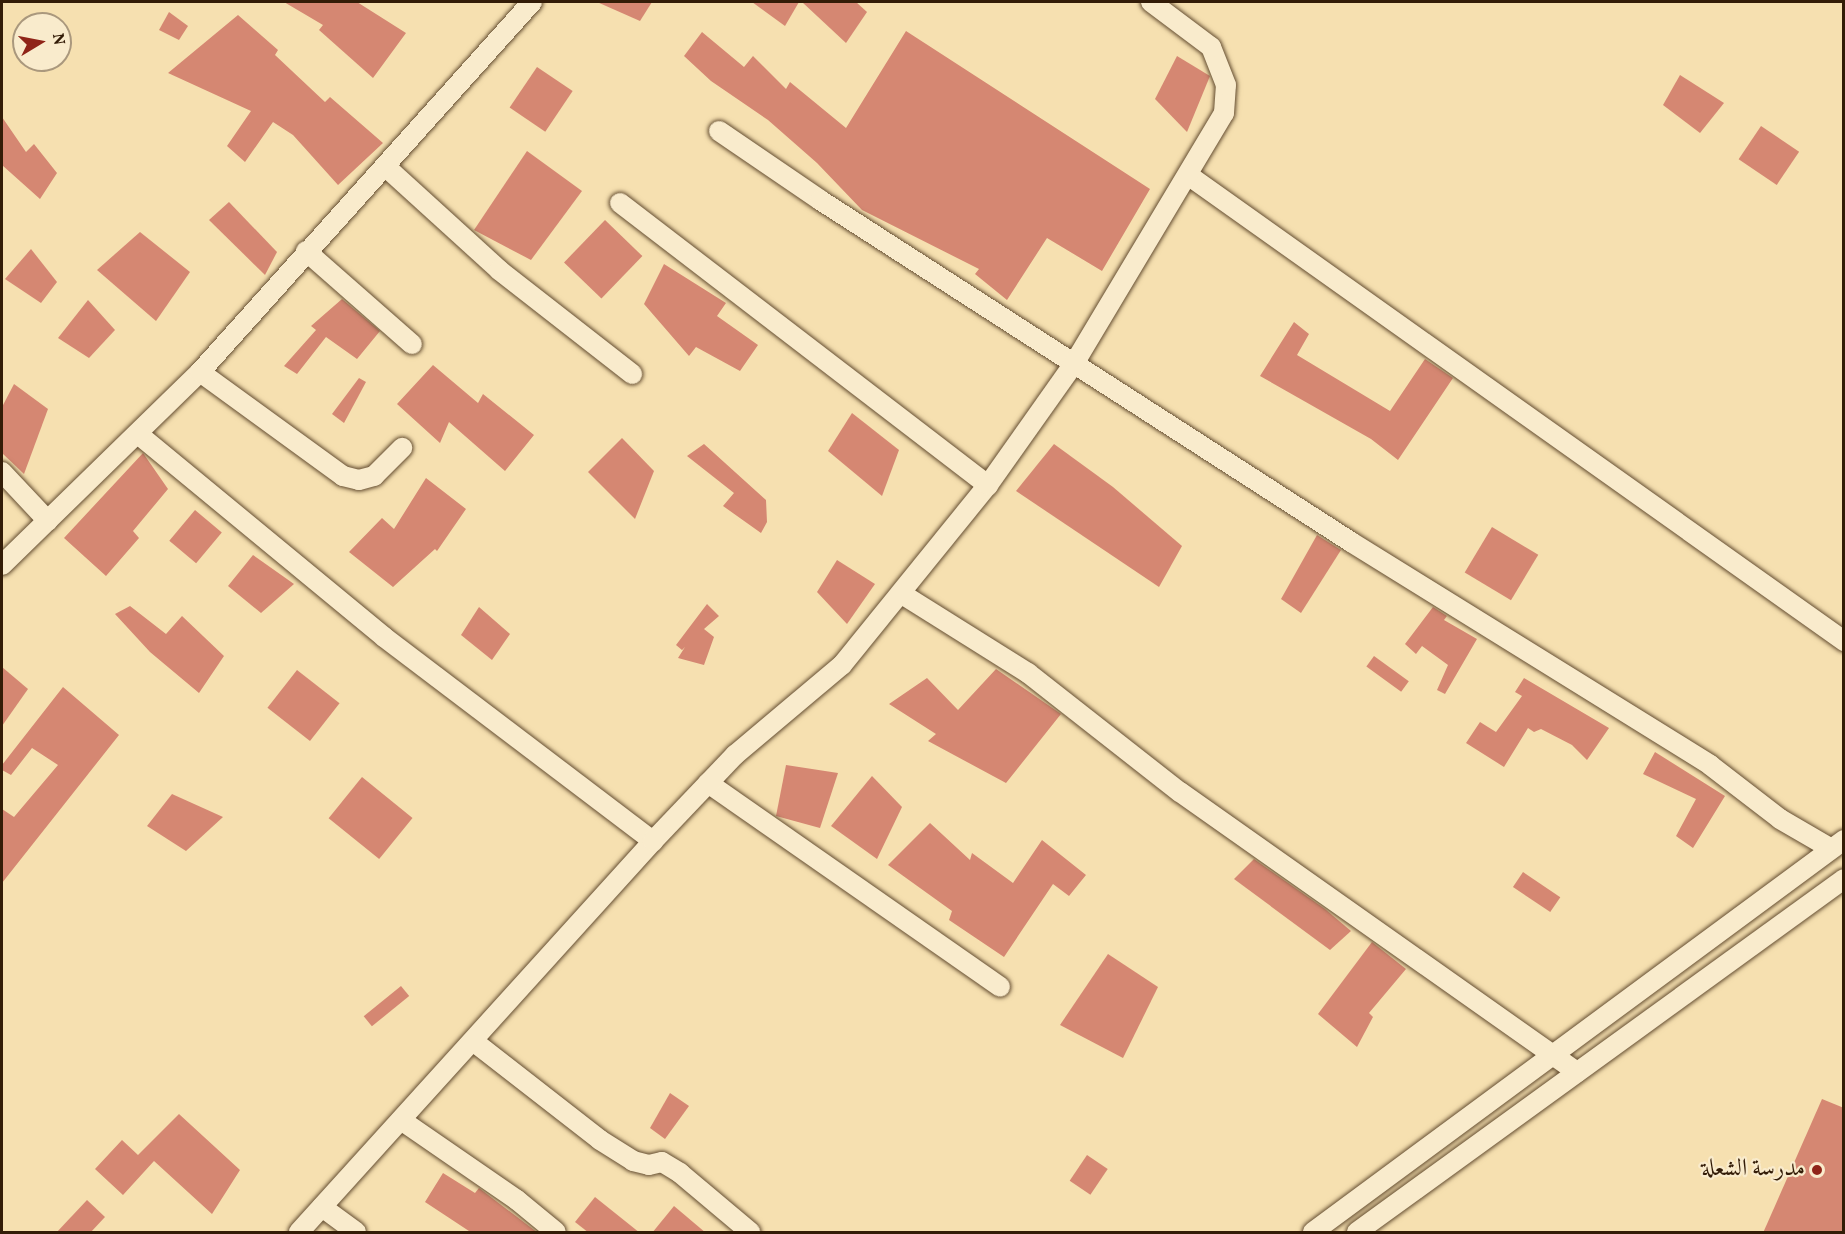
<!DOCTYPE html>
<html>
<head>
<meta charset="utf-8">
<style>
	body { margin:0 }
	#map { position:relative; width:1845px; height:1234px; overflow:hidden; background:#f6e0b0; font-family:Vollkorn,Amiri,serif }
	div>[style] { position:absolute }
	.building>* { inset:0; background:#d58772; transform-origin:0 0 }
	.roads { filter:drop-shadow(0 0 2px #644d31) drop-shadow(0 0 2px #644d31) }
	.minor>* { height:20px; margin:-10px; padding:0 10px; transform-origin:10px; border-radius:10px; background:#f9ebcc }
	.dots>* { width:16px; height:16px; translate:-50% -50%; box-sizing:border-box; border:3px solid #f9ebcc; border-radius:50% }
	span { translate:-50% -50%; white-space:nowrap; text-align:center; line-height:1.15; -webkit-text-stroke:4.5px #f9ebcc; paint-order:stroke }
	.poi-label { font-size:24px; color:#331c07 }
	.right { translate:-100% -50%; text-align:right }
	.frame { position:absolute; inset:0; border:3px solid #331c07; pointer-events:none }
	.north { position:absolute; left:12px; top:12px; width:60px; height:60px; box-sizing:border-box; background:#f9ebcc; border:2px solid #aa987d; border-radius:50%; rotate:80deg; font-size:16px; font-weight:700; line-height:24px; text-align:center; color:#331c07 }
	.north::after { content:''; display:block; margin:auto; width:21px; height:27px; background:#8f2418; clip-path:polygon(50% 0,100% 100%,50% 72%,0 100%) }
</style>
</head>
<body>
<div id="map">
	<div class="building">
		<i style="clip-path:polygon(284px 2px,357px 2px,406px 33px,373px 78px,319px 30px,323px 25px)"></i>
		<i style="clip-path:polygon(597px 2px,652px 2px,640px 21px)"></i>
		<i style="clip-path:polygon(752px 2px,799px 2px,785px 26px)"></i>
		<i style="clip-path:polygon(802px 2px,856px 2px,867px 12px,846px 43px)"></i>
		<i style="clip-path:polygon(169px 12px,188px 26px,179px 40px,159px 30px)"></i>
		<i style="clip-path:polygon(238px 15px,278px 50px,275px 55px,325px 102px,330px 97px,383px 143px,338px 185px,293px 135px,273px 122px,245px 162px,227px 146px,251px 111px,168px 73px)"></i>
		<i style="clip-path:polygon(906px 31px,1150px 189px,1102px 271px,1047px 238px,1007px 300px,975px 274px,979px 269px,862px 210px,817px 163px,768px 120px,711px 81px,684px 56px,702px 32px,744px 67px,753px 56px,786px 89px,790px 82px,846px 128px)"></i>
		<i style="clip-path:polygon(1177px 56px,1210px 76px,1187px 132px,1155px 99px)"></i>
		<i style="left:537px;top:67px;width:43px;height:49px;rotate:34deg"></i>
		<i style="clip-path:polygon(1680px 75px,1724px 103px,1700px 133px,1663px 105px)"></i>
		<i style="clip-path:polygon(2px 117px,26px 152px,34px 144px,57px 173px,40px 199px,2px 165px)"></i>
		<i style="left:1761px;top:126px;width:46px;height:40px;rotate:34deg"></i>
		<i style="clip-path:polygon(527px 151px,582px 191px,531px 260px,474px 230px)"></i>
		<i style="clip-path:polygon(229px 202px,277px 252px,265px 275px,209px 220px)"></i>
		<i style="left:605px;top:220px;width:52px;height:59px;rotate:44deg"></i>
		<i style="clip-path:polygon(140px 232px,190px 272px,156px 321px,97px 270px)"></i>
		<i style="clip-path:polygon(31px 249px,57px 282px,41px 303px,5px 279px)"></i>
		<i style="clip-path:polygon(664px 264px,726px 303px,717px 316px,758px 345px,740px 371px,696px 347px,689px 356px,644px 304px)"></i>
		<i style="clip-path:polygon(342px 299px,380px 331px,357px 359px,326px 337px,297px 374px,284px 366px,316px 330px,311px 326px)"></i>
		<i style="clip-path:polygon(88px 300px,115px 330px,89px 358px,58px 338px)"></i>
		<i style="clip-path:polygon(1294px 322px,1309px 334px,1297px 355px,1390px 411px,1425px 359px,1453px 378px,1398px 460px,1371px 439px,1260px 376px)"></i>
		<i style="clip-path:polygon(433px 365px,478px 403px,483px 394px,534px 435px,505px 471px,449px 422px,440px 443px,397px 404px)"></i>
		<i style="clip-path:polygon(359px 378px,366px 382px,344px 423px,332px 414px)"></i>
		<i style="clip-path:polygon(14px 384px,48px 409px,24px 474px,2px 453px,2px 407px)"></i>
		<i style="clip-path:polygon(852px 413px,899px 450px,882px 496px,828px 451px)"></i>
		<i style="clip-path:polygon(622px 438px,654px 471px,635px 519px,588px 472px)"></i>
		<i style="clip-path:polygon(704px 444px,766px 500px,767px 522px,761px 533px,723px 506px,734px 493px,687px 456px)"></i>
		<i style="clip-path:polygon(1054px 444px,1113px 487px,1182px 546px,1159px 587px,1016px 491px)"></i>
		<i style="clip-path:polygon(143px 453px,168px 489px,133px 531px,139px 538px,106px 576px,64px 538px)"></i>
		<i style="clip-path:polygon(426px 478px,466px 509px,437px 551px,435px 549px,393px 587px,349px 552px,382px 518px,394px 529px)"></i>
		<i style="left:195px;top:510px;width:35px;height:40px;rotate:40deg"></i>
		<i style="left:1492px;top:527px;width:54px;height:53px;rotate:31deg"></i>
		<i style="clip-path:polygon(1317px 535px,1341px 550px,1301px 613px,1281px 599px)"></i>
		<i style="clip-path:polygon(253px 555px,294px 584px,261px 613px,228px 586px)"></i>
		<i style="clip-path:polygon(837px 560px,875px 584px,847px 624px,817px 592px)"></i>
		<i style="clip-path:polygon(707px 604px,719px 616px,704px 629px,714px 637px,704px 665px,678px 658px,685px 647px,682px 650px,676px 645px)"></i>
		<i style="clip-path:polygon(130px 606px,166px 634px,182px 616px,224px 656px,199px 693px,150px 652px,115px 614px)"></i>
		<i style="clip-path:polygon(479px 607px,510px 634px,492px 660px,461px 635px)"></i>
		<i style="clip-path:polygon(1433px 607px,1447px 616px,1444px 620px,1477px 639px,1445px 694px,1437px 690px,1448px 665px,1422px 646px,1416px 654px,1405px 644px)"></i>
		<i style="left:1374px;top:656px;width:43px;height:13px;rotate:36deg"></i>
		<i style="clip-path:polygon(2px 667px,28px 689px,2px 726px)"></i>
		<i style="clip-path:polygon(996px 669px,1061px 714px,1006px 783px,928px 741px,936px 734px,889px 704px,927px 678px,958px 710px)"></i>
		<i style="left:297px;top:670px;width:54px;height:48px;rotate:38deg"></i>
		<i style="clip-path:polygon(1524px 678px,1609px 728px,1587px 760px,1572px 745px,1541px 729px,1534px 732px,1528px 728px,1504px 767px,1466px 743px,1480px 722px,1496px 732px,1522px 696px,1515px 692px)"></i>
		<i style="clip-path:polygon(63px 687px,119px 735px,2px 883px,2px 809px,14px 817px,58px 765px,32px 748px,11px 775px,2px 770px,2px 765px)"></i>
		<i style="clip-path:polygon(1655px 752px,1725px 796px,1693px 848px,1676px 836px,1696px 799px,1643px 774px)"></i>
		<i style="clip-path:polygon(786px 765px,838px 773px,820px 828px,776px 816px)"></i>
		<i style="clip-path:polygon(872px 776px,902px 807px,877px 859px,831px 826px)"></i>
		<i style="left:362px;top:777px;width:65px;height:53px;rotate:39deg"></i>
		<i style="clip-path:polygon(172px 794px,223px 817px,186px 851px,147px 826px)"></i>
		<i style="clip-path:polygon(930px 823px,970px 860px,972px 853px,1013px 883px,1042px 840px,1086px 875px,1069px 896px,1053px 884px,1004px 957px,949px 920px,952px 911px,888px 865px)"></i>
		<i style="clip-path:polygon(1254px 859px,1325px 909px,1351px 931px,1330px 950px,1234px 879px)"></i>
		<i style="left:1523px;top:872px;width:45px;height:18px;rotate:34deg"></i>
		<i style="clip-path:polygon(1372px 942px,1406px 969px,1369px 1013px,1373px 1017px,1357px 1047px,1318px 1014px)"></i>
		<i style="clip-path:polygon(1108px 954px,1158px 987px,1123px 1058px,1060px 1025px)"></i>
		<i style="left:401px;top:986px;width:13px;height:48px;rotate:51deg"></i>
		<i style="clip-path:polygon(670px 1093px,689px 1106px,665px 1139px,650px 1128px)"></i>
		<i style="clip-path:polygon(1822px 1099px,1844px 1108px,1844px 1233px,1763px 1233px)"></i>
		<i style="clip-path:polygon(179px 1114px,240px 1170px,212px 1214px,154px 1161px,123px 1195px,95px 1169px,122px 1140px,138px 1155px)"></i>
		<i style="left:1087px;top:1155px;width:25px;height:31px;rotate:34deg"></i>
		<i style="clip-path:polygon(443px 1173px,475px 1193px,479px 1188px,538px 1233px,472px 1233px,425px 1202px)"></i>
		<i style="clip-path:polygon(595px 1197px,640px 1233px,589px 1233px,575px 1222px)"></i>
		<i style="clip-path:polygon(87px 1200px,105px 1217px,90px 1233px,56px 1233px)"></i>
		<i style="clip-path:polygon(674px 1206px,706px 1233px,652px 1233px)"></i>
	</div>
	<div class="roads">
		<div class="minor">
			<i style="left:719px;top:131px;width:122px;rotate:34.3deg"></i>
			<i style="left:820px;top:200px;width:632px;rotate:32.78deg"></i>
			<i style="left:1351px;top:542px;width:423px;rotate:31.8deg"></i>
			<i style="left:1710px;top:765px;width:88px;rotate:37.6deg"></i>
			<i style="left:1780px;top:819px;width:58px;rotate:30.1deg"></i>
			<i style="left:386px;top:167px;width:153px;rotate:42.3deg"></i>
			<i style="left:499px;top:270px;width:169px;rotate:38deg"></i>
			<i style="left:1188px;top:175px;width:805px;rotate:35.39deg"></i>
			<i style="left:620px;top:203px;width:464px;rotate:37.5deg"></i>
			<i style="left:306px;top:251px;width:141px;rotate:41.3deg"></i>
			<i style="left:200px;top:372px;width:177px;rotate:36deg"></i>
			<i style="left:343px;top:476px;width:16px;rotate:14deg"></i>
			<i style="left:359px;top:480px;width:16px;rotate:-15deg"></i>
			<i style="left:374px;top:476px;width:40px;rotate:-45deg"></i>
			<i style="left:138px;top:434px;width:319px;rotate:39.5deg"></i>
			<i style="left:384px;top:637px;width:338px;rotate:37.2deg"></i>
			<i style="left:2px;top:472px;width:67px;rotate:46.8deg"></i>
			<i style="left:2px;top:565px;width:277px;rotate:-44.3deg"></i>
			<i style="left:200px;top:372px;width:497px;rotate:-48.1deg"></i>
			<i style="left:902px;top:594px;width:149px;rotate:32.1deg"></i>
			<i style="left:1028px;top:673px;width:193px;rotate:38.1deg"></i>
			<i style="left:1180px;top:792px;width:486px;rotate:35.2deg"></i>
			<i style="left:708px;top:783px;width:356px;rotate:34.9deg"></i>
			<i style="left:473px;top:1041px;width:161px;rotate:37.9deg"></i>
			<i style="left:600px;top:1140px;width:39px;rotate:32deg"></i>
			<i style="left:633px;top:1161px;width:16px;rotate:14deg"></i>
			<i style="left:649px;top:1165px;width:13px;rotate:-13deg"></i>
			<i style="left:662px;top:1162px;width:21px;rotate:31deg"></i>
			<i style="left:680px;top:1173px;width:92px;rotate:40.1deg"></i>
			<i style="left:401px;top:1120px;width:141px;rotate:34.6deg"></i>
			<i style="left:517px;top:1200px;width:50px;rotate:39.4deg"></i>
			<i style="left:322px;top:1207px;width:42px;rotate:36.3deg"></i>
			<i style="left:299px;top:1232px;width:527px;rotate:-47.84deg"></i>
			<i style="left:653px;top:841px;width:119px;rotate:-46.4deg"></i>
			<i style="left:735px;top:755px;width:140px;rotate:-40.1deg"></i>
			<i style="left:842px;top:665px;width:232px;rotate:-51deg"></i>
			<i style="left:988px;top:485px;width:151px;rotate:-54.7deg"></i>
			<i style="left:1075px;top:362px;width:290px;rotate:-59.1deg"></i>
			<i style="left:1224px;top:113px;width:28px;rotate:-86deg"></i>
			<i style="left:1226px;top:85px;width:41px;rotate:-111.5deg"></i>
			<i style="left:1211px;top:47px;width:75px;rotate:-143.1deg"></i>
			<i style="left:1313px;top:1232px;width:660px;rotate:-36.44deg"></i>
			<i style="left:1357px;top:1232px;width:601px;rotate:-35.94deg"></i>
		</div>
	</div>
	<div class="dots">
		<i style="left:1817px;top:1170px;background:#8f2418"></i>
	</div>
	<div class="poi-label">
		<span class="right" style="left:1805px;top:1170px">مدرسة الشعلة</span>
	</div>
	<div class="frame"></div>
	<div class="north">N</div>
</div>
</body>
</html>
